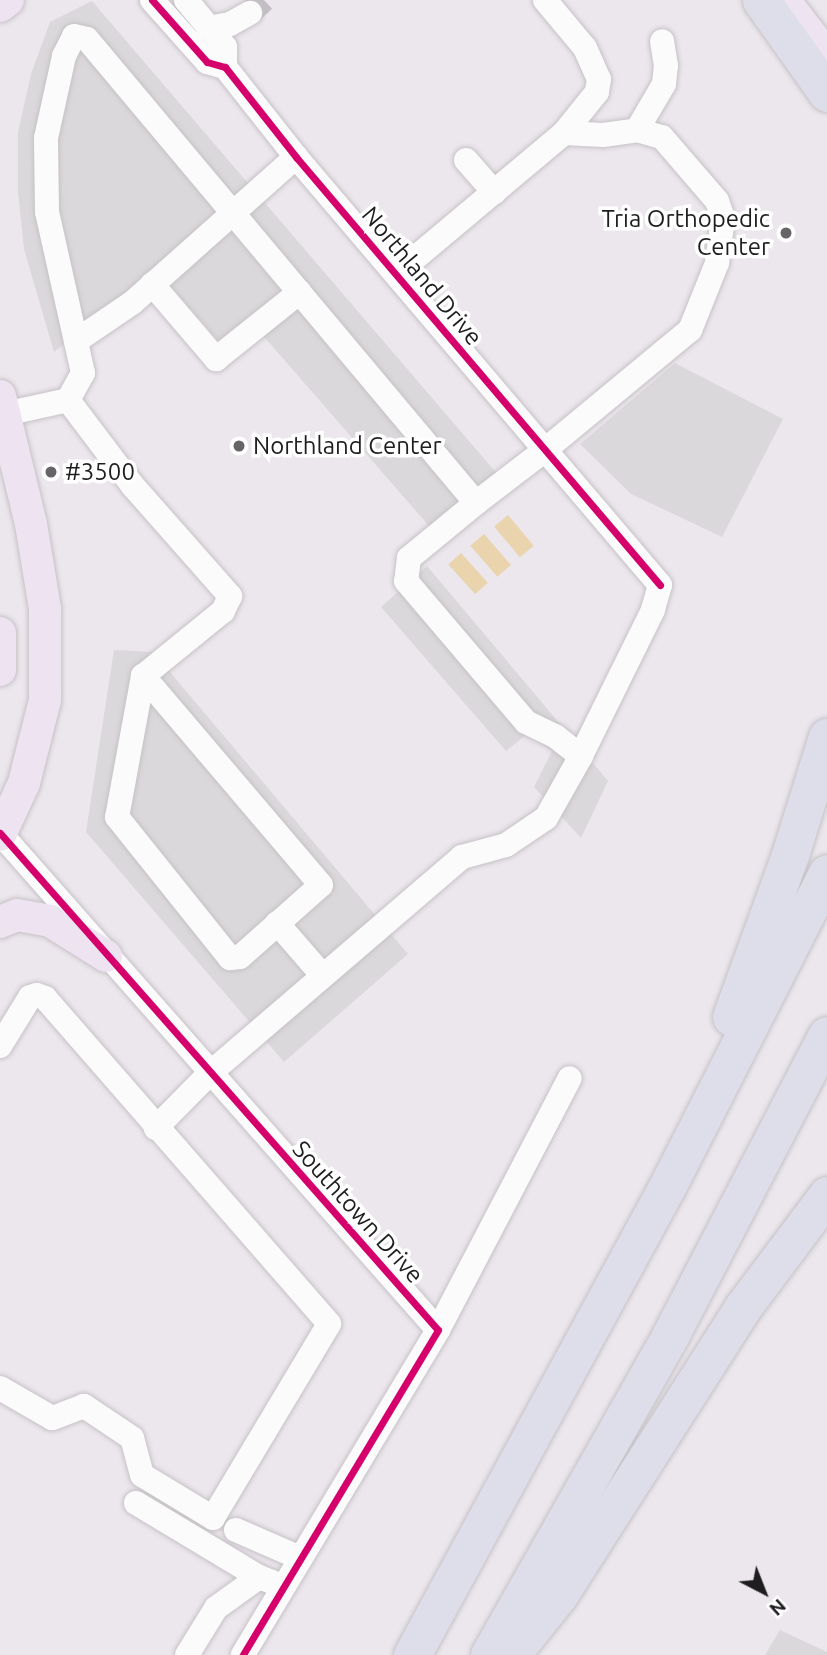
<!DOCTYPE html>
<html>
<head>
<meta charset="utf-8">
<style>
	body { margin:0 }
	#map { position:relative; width:827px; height:1655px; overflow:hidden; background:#ece6ed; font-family:Ubuntu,sans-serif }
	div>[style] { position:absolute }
	.pitch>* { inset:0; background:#e9d4ad; transform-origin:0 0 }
	.parking>* { inset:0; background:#dbd8db }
	.minor-tunnel>* { height:24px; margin-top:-12px; transform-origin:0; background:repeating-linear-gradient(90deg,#c3bec4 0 24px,transparent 0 36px) }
	.roads { filter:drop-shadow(0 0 2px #c5c2c5) drop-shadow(0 0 2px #c5c2c5) }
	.minor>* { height:24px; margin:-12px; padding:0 12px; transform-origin:12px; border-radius:12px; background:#fcfbfc }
	.major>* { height:32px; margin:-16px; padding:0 16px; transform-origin:16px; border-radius:16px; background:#ede3f1 }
	.highway>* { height:37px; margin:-18.5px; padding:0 18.5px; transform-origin:18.5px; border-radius:18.5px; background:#dedeea }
	.cycleway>* { height:7px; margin:-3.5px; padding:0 3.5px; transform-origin:3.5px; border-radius:3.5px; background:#d6006c }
	.dots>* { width:19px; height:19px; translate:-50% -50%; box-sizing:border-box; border:4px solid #fff; border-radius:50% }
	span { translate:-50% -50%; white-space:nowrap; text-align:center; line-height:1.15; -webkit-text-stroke:7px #fff; paint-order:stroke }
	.poi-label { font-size:24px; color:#1e1e1e }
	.right { translate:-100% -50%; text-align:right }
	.left { translate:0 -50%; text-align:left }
	.street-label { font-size:24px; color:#1e1e1e }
	.north { position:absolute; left:729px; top:1557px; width:70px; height:70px; -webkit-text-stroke:5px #fff; paint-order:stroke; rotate:138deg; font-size:19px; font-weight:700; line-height:28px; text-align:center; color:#1e1e1e }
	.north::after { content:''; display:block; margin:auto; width:24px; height:32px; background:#1e1e1e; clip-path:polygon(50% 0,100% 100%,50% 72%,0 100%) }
</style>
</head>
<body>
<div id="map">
	<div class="pitch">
		<i style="left:508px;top:515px;width:40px;height:18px;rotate:50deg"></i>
		<i style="left:484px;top:534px;width:41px;height:18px;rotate:49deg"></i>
		<i style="left:461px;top:553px;width:40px;height:17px;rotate:48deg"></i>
	</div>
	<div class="parking">
		<i style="clip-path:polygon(92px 1px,499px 476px,436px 534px,252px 323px,223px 346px,158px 272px,54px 352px,24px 249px,18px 192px,18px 132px,31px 74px,50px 22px)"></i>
		<i style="clip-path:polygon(675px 363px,783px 419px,722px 537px,631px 494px,580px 444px)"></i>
		<i style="clip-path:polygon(427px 566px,608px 781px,581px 838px,534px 787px,552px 751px,527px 734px,506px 751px,381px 607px)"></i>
		<i style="clip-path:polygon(114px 650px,153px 652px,408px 954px,284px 1062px,86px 832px)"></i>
		<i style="clip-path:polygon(780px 1630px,827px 1652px,827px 1655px,765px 1655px)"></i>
	</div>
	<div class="minor-tunnel">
		<i style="left:250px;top:13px;width:19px;rotate:-43deg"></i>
	</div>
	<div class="roads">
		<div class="minor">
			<i style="left:152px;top:0;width:83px;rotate:48.4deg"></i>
			<i style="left:207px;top:62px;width:19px;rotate:16deg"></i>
			<i style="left:225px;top:67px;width:115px;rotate:51.7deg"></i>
			<i style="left:296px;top:157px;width:562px;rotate:49.62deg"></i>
			<i style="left:660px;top:585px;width:26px;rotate:106deg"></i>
			<i style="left:653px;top:610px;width:163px;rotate:116.3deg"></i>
			<i style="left:186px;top:0;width:61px;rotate:50.3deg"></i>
			<i style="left:225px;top:47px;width:20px;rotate:90deg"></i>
			<i style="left:545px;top:0;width:62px;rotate:50.2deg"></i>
			<i style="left:585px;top:48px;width:34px;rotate:66deg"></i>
			<i style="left:599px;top:79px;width:13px;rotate:99deg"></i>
			<i style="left:597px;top:92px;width:53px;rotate:128.8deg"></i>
			<i style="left:208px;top:28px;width:22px;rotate:-10deg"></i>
			<i style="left:230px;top:24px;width:23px;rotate:-29deg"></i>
			<i style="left:637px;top:130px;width:53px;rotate:-59.6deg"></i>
			<i style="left:664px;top:84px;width:18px;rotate:-84deg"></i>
			<i style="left:666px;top:66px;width:25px;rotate:-99deg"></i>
			<i style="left:466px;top:160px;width:43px;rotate:48.8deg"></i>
			<i style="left:396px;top:274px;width:219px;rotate:-40deg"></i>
			<i style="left:564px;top:133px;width:39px;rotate:3deg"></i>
			<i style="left:603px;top:135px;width:34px;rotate:-8deg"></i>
			<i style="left:637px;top:130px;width:26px;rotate:16deg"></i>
			<i style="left:662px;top:137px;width:84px;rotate:49.3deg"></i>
			<i style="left:717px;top:201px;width:18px;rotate:71deg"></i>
			<i style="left:723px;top:218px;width:45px;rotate:97.6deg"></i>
			<i style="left:717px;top:263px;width:72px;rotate:111.9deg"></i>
			<i style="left:690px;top:330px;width:188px;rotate:140.4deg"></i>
			<i style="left:545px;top:450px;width:87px;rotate:142.5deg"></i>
			<i style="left:152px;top:284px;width:99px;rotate:49.5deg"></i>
			<i style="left:216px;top:359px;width:107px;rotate:-38.6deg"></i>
			<i style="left:76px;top:341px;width:68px;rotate:-34.2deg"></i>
			<i style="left:132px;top:303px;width:220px;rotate:-41.7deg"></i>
			<i style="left:68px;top:400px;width:108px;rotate:52.9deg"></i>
			<i style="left:133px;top:486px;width:147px;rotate:48.6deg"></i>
			<i style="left:230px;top:596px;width:17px;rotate:115deg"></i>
			<i style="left:223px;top:611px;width:103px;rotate:140.9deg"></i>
			<i style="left:143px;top:676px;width:143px;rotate:100.4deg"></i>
			<i style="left:117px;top:817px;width:181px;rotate:51.3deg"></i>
			<i style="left:230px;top:958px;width:10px;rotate:-6deg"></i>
			<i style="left:240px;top:957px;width:108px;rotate:-41.6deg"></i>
			<i style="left:321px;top:885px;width:275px;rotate:-130.4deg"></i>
			<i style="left:0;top:415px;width:70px;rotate:-12.4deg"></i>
			<i style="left:68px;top:400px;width:31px;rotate:-61deg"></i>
			<i style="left:83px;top:373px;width:165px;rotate:-102.6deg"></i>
			<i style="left:47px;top:212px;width:74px;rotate:-90.8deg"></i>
			<i style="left:46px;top:138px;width:84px;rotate:-77.6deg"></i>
			<i style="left:64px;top:56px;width:22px;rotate:-63deg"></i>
			<i style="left:74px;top:36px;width:13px;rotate:13deg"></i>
			<i style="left:87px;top:39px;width:605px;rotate:50.02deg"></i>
			<i style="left:476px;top:503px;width:87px;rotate:140.6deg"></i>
			<i style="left:409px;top:558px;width:23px;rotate:97deg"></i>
			<i style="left:406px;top:581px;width:185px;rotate:49.6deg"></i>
			<i style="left:526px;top:722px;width:32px;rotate:26deg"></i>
			<i style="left:555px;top:736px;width:33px;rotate:38deg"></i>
			<i style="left:581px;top:756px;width:71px;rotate:119.4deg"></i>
			<i style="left:546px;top:818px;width:48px;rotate:146deg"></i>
			<i style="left:506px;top:845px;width:46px;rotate:164.7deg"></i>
			<i style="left:462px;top:857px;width:333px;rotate:139.4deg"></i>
			<i style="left:209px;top:1074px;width:76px;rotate:134.5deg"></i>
			<i style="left:0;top:833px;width:662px;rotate:48.61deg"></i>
			<i style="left:438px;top:1330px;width:379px;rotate:121deg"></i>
			<i style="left:277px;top:923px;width:70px;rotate:49deg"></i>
			<i style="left:0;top:1046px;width:57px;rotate:-58.5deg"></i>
			<i style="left:30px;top:997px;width:7px;rotate:-16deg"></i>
			<i style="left:37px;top:995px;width:9px;rotate:21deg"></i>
			<i style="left:45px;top:998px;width:432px;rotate:48.9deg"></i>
			<i style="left:329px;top:1324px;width:226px;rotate:120.9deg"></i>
			<i style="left:213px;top:1518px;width:83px;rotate:-148.8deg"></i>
			<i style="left:142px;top:1475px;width:38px;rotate:-105deg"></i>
			<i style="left:132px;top:1438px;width:58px;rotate:-146.3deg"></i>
			<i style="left:84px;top:1406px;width:34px;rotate:159deg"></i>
			<i style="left:52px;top:1418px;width:60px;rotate:-150deg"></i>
			<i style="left:438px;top:1330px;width:284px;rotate:-62.4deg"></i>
			<i style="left:136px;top:1503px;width:144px;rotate:31deg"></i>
			<i style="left:236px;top:1530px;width:70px;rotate:23.6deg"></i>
			<i style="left:187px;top:1655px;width:55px;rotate:-58.3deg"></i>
			<i style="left:216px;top:1608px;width:53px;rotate:-35.8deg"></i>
			<i style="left:259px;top:1577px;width:14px;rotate:21deg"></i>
		</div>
		<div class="major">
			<i style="left:784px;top:0;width:71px;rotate:52.5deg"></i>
			<i style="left:0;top:6px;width:10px;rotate:-37deg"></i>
			<i style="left:0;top:396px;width:132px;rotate:76.4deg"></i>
			<i style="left:31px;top:524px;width:86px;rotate:80.6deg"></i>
			<i style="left:45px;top:609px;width:91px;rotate:90deg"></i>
			<i style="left:45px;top:700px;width:86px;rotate:104.2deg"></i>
			<i style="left:24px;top:783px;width:57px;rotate:114.8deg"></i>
			<i style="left:0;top:633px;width:37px;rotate:90deg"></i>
			<i style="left:0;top:922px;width:18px;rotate:-22deg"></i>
			<i style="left:17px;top:915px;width:34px;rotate:10deg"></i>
			<i style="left:50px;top:921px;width:66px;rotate:32deg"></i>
		</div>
		<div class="highway">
			<i style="left:761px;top:0;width:114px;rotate:54.6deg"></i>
			<i style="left:731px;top:1017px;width:172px;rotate:-70deg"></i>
			<i style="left:790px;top:855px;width:124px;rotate:-72.6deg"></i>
			<i style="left:412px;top:1655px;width:533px;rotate:-61.42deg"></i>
			<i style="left:667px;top:1187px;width:352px;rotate:-63deg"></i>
			<i style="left:489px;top:1655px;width:367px;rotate:-60.4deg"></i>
			<i style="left:670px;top:1336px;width:339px;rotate:-62.5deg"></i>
			<i style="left:511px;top:1655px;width:77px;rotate:-51.3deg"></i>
			<i style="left:559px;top:1595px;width:342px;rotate:-57.4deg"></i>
			<i style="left:743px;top:1307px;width:140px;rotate:-53.1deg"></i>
		</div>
	</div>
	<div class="cycleway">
		<i style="left:152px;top:0;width:83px;rotate:48.4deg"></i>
		<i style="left:207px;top:62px;width:19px;rotate:16deg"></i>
		<i style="left:225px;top:67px;width:115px;rotate:51.7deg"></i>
		<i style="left:296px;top:157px;width:562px;rotate:49.62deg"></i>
		<i style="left:0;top:833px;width:662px;rotate:48.61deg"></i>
		<i style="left:438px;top:1330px;width:379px;rotate:121deg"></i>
	</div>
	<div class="dots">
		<i style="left:786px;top:233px;background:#666466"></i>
		<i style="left:239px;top:446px;background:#666466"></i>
		<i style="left:51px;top:472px;background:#666466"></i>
	</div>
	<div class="poi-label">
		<span class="right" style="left:770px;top:233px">Tria Orthopedic<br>Center</span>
		<span class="left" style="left:253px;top:446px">Northland Center</span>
		<span class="left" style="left:65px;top:472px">#3500</span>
	</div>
	<div class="street-label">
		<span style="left:422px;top:276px;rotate:50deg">Northland Drive</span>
		<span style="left:358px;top:1212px;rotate:48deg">Southtown Drive</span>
	</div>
	<div class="north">N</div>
</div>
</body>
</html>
